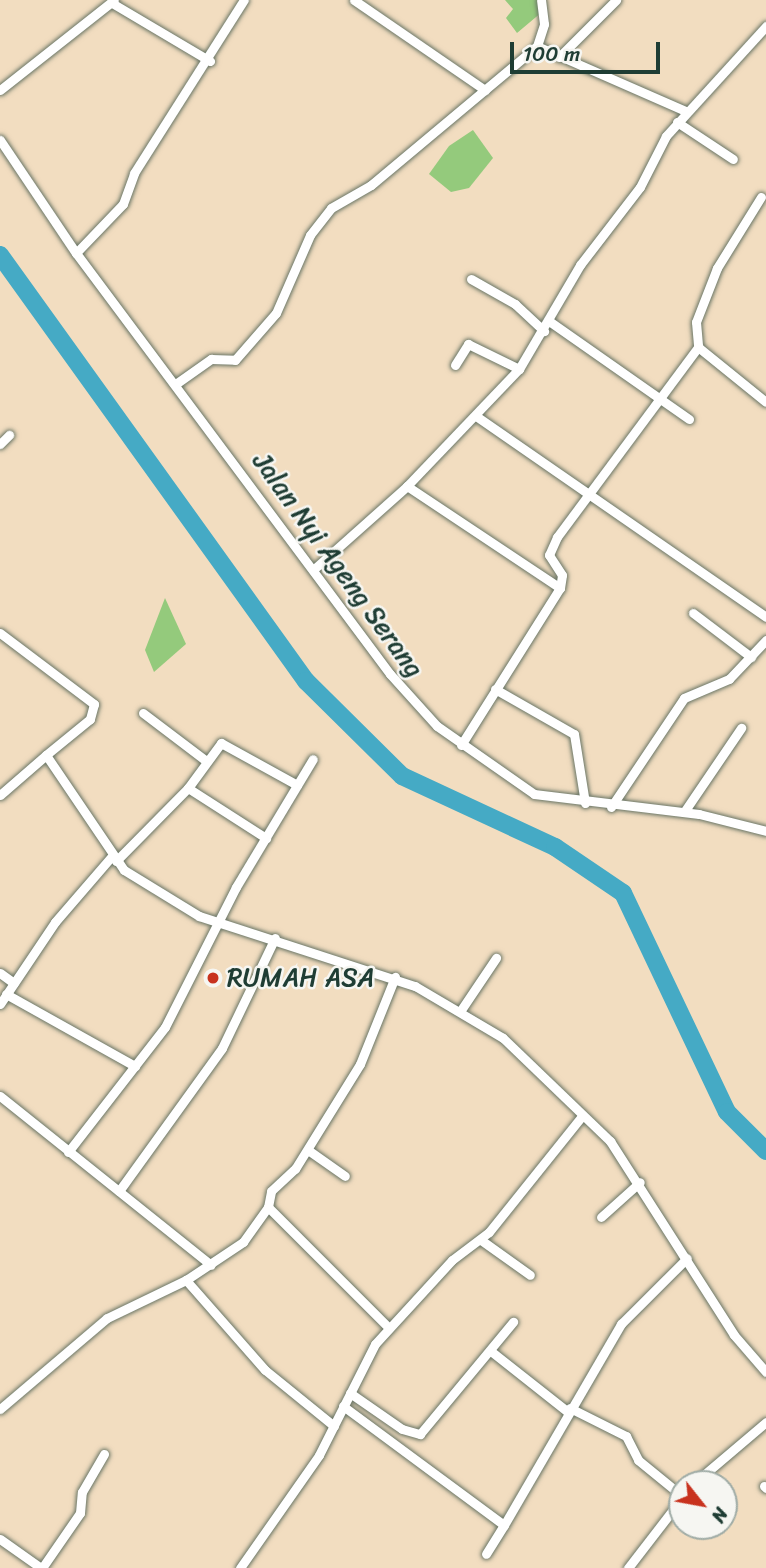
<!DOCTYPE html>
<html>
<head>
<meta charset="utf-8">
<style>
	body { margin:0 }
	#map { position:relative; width:766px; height:1568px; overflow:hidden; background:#f2ddc0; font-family:Sriracha,sans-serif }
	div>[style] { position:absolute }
	.green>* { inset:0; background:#94ca7c }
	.river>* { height:18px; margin:-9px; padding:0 9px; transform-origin:9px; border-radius:9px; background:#45aac5 }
	.roads { filter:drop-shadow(0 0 2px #697565) drop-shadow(0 0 2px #697565) }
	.street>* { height:9px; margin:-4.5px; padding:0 4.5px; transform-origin:4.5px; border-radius:4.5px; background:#fff }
	.dots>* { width:19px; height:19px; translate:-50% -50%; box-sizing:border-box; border:4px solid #f6f6f2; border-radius:50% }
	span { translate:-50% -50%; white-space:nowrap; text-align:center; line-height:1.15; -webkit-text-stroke:5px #f6f6f2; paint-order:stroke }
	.street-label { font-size:26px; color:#1f3d34 }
	.poi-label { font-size:26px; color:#1f3d34 }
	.left { translate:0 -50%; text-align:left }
	.north { position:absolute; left:668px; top:1470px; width:70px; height:70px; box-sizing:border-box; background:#f6f6f2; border:2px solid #a0aca6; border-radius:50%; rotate:121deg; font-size:19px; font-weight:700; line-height:28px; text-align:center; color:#1f3d34 }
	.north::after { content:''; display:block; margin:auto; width:24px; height:32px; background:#c8321e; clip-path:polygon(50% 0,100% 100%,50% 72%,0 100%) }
	.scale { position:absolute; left:510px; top:42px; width:150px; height:32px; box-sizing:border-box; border:4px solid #1f3d34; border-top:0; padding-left:9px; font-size:21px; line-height:24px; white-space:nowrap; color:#1f3d34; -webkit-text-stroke:5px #f6f6f2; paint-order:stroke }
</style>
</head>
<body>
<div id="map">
	<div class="green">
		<i style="clip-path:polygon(505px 0,538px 0,542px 12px,517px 33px,506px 18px,513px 9px)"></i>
		<i style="clip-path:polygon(473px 130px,493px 158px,469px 188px,451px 192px,429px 174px,449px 146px)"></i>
		<i style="clip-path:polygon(165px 598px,186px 644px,154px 672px,145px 650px)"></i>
	</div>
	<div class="river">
		<i style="left:0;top:255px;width:525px;rotate:54.31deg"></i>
		<i style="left:306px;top:681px;width:135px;rotate:44.7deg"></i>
		<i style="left:402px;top:776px;width:169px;rotate:24.9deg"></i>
		<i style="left:555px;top:847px;width:82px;rotate:34.1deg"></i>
		<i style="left:623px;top:893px;width:242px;rotate:64.6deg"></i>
		<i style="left:727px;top:1112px;width:55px;rotate:45deg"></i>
	</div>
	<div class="roads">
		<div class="street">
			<i style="left:354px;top:0;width:159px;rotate:34.5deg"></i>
			<i style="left:112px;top:3px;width:114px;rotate:30.6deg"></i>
			<i style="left:537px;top:46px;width:163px;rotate:23.6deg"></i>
			<i style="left:559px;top:57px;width:81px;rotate:-45deg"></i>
			<i style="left:0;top:90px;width:145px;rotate:-38.3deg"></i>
			<i style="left:677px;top:122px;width:67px;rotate:33.5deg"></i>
			<i style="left:0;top:140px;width:136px;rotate:56.1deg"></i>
			<i style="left:76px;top:253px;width:525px;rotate:53.28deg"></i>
			<i style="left:390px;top:674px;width:70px;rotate:47.9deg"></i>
			<i style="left:437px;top:726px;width:118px;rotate:35deg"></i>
			<i style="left:534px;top:794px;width:166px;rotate:6.9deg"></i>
			<i style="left:699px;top:814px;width:69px;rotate:14.2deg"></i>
			<i style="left:761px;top:197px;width:84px;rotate:121.8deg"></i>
			<i style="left:717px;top:268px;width:58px;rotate:111.3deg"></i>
			<i style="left:696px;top:322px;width:25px;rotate:85deg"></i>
			<i style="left:698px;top:347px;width:87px;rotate:39deg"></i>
			<i style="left:76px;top:253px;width:68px;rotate:-46.2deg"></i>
			<i style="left:123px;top:204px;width:33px;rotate:-70deg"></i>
			<i style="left:134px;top:173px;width:205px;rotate:-57.6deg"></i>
			<i style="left:471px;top:279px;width:51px;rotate:29.6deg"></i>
			<i style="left:515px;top:304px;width:40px;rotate:43deg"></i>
			<i style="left:549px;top:321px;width:171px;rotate:35deg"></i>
			<i style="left:455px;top:365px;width:25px;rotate:-58deg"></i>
			<i style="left:468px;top:344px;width:57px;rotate:26.1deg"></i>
			<i style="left:177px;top:383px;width:42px;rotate:-35.2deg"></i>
			<i style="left:211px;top:359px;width:24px;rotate:2deg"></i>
			<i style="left:235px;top:360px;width:62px;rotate:-48.9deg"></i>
			<i style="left:276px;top:313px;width:85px;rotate:-66.4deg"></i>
			<i style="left:310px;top:235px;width:34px;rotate:-52deg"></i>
			<i style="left:331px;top:208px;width:46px;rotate:-29.9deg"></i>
			<i style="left:371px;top:185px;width:217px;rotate:-39.9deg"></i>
			<i style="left:537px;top:46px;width:23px;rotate:-72deg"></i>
			<i style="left:544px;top:24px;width:24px;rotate:-97deg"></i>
			<i style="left:476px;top:416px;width:353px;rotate:34.7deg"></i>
			<i style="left:0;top:444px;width:13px;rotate:-45deg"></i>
			<i style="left:407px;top:486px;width:184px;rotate:33.7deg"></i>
			<i style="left:314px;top:569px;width:125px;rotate:-41.7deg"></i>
			<i style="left:407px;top:486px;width:162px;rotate:-46.3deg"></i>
			<i style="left:519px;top:369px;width:121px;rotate:-59.6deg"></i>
			<i style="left:580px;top:265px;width:98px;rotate:-52.4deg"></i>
			<i style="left:640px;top:187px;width:57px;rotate:-63deg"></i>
			<i style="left:666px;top:136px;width:149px;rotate:-47.7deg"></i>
			<i style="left:693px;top:613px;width:73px;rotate:37.2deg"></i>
			<i style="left:0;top:633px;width:118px;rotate:37.1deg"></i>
			<i style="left:94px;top:704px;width:16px;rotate:105deg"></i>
			<i style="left:90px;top:719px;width:57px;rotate:140.7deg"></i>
			<i style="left:46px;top:755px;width:139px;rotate:55.9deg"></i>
			<i style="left:124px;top:870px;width:88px;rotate:31.5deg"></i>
			<i style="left:199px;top:916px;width:227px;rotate:18deg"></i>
			<i style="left:415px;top:986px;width:102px;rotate:30.6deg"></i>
			<i style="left:503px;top:1038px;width:149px;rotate:43.9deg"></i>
			<i style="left:610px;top:1141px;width:230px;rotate:57.4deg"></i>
			<i style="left:734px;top:1335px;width:49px;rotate:49.1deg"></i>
			<i style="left:495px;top:689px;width:91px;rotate:29.7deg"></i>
			<i style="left:574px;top:734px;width:70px;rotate:80.9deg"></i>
			<i style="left:143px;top:713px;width:78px;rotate:37.2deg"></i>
			<i style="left:461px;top:745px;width:186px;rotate:-57.8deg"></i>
			<i style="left:560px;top:588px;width:13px;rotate:-81deg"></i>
			<i style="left:562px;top:575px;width:24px;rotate:-123deg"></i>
			<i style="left:549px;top:555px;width:20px;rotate:-66deg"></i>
			<i style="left:557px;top:537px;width:237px;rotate:-53.4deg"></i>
			<i style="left:188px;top:788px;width:93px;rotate:32.7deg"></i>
			<i style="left:0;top:795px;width:61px;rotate:-41deg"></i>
			<i style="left:611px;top:807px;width:131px;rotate:-56.2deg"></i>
			<i style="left:684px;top:698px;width:49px;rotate:-22.9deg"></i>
			<i style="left:729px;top:679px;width:54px;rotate:-46.5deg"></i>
			<i style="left:684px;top:812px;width:102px;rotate:-55.8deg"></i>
			<i style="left:116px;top:861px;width:103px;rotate:-45.4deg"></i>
			<i style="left:188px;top:788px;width:56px;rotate:-53.7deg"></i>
			<i style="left:221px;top:743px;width:87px;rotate:28.9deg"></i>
			<i style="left:0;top:973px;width:17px;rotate:36deg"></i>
			<i style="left:6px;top:994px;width:148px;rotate:29.2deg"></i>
			<i style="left:0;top:1004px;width:99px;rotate:-56.1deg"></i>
			<i style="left:55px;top:922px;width:87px;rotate:-49.2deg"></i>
			<i style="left:461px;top:1010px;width:63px;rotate:-56.1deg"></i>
			<i style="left:0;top:1096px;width:270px;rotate:38.7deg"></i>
			<i style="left:308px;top:1150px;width:45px;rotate:35.1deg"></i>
			<i style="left:68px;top:1152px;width:158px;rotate:-52.2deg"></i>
			<i style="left:165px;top:1027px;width:157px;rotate:-63.1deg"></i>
			<i style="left:236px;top:887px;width:149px;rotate:-59deg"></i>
			<i style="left:119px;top:1191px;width:176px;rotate:-54.2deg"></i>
			<i style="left:222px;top:1048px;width:122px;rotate:-64.3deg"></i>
			<i style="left:268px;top:1207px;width:171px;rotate:45deg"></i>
			<i style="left:601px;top:1217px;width:52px;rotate:-41.9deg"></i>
			<i style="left:481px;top:1240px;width:60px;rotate:35.5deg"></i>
			<i style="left:492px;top:1352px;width:97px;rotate:38.3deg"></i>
			<i style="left:350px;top:1393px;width:63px;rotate:34.7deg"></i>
			<i style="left:402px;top:1429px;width:19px;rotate:16deg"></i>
			<i style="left:420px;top:1434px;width:146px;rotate:-50.3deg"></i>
			<i style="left:343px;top:1406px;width:200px;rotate:36.5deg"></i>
			<i style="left:504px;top:1525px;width:34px;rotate:122deg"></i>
			<i style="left:570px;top:1408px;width:63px;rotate:26.6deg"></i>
			<i style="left:626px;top:1436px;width:27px;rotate:63deg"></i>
			<i style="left:638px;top:1460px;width:57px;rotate:39.3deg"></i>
			<i style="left:0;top:1409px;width:140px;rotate:-40.4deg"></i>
			<i style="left:107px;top:1318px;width:88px;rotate:-25.7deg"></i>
			<i style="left:334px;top:1426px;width:89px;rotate:-140.9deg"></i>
			<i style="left:265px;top:1370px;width:120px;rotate:-131.3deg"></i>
			<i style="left:186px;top:1280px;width:69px;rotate:-33.7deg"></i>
			<i style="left:243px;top:1242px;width:43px;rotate:-54.5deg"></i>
			<i style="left:268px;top:1207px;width:16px;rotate:-79deg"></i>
			<i style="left:271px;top:1191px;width:33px;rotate:-43deg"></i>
			<i style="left:295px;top:1169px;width:123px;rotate:-58.2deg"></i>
			<i style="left:360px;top:1064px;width:94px;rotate:-68.1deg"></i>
			<i style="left:693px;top:1484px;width:96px;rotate:-40.3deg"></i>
			<i style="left:764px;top:1486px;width:3px;rotate:45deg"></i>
			<i style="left:504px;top:1525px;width:233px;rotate:-59.8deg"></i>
			<i style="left:621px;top:1324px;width:93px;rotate:-45deg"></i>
			<i style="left:0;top:1539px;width:50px;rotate:35.3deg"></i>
			<i style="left:42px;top:1568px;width:67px;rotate:-55.4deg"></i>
			<i style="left:80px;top:1513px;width:21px;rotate:-85deg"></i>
			<i style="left:82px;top:1492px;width:44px;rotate:-59.9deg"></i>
			<i style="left:240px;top:1568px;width:138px;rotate:-55deg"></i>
			<i style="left:319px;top:1455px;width:124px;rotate:-63.2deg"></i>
			<i style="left:375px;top:1344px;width:114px;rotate:-47.5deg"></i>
			<i style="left:452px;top:1260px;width:46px;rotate:-37.1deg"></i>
			<i style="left:489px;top:1232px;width:149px;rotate:-51.3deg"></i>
			<i style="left:628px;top:1568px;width:88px;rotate:-52.4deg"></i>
		</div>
	</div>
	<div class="dots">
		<i style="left:213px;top:978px;background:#c8321e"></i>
	</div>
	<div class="street-label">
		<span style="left:338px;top:565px;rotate:54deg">Jalan Nyi Ageng Serang</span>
	</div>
	<div class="poi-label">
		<span class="left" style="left:227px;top:978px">RUMAH ASA</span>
	</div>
	<div class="north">N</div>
	<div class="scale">100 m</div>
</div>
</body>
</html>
